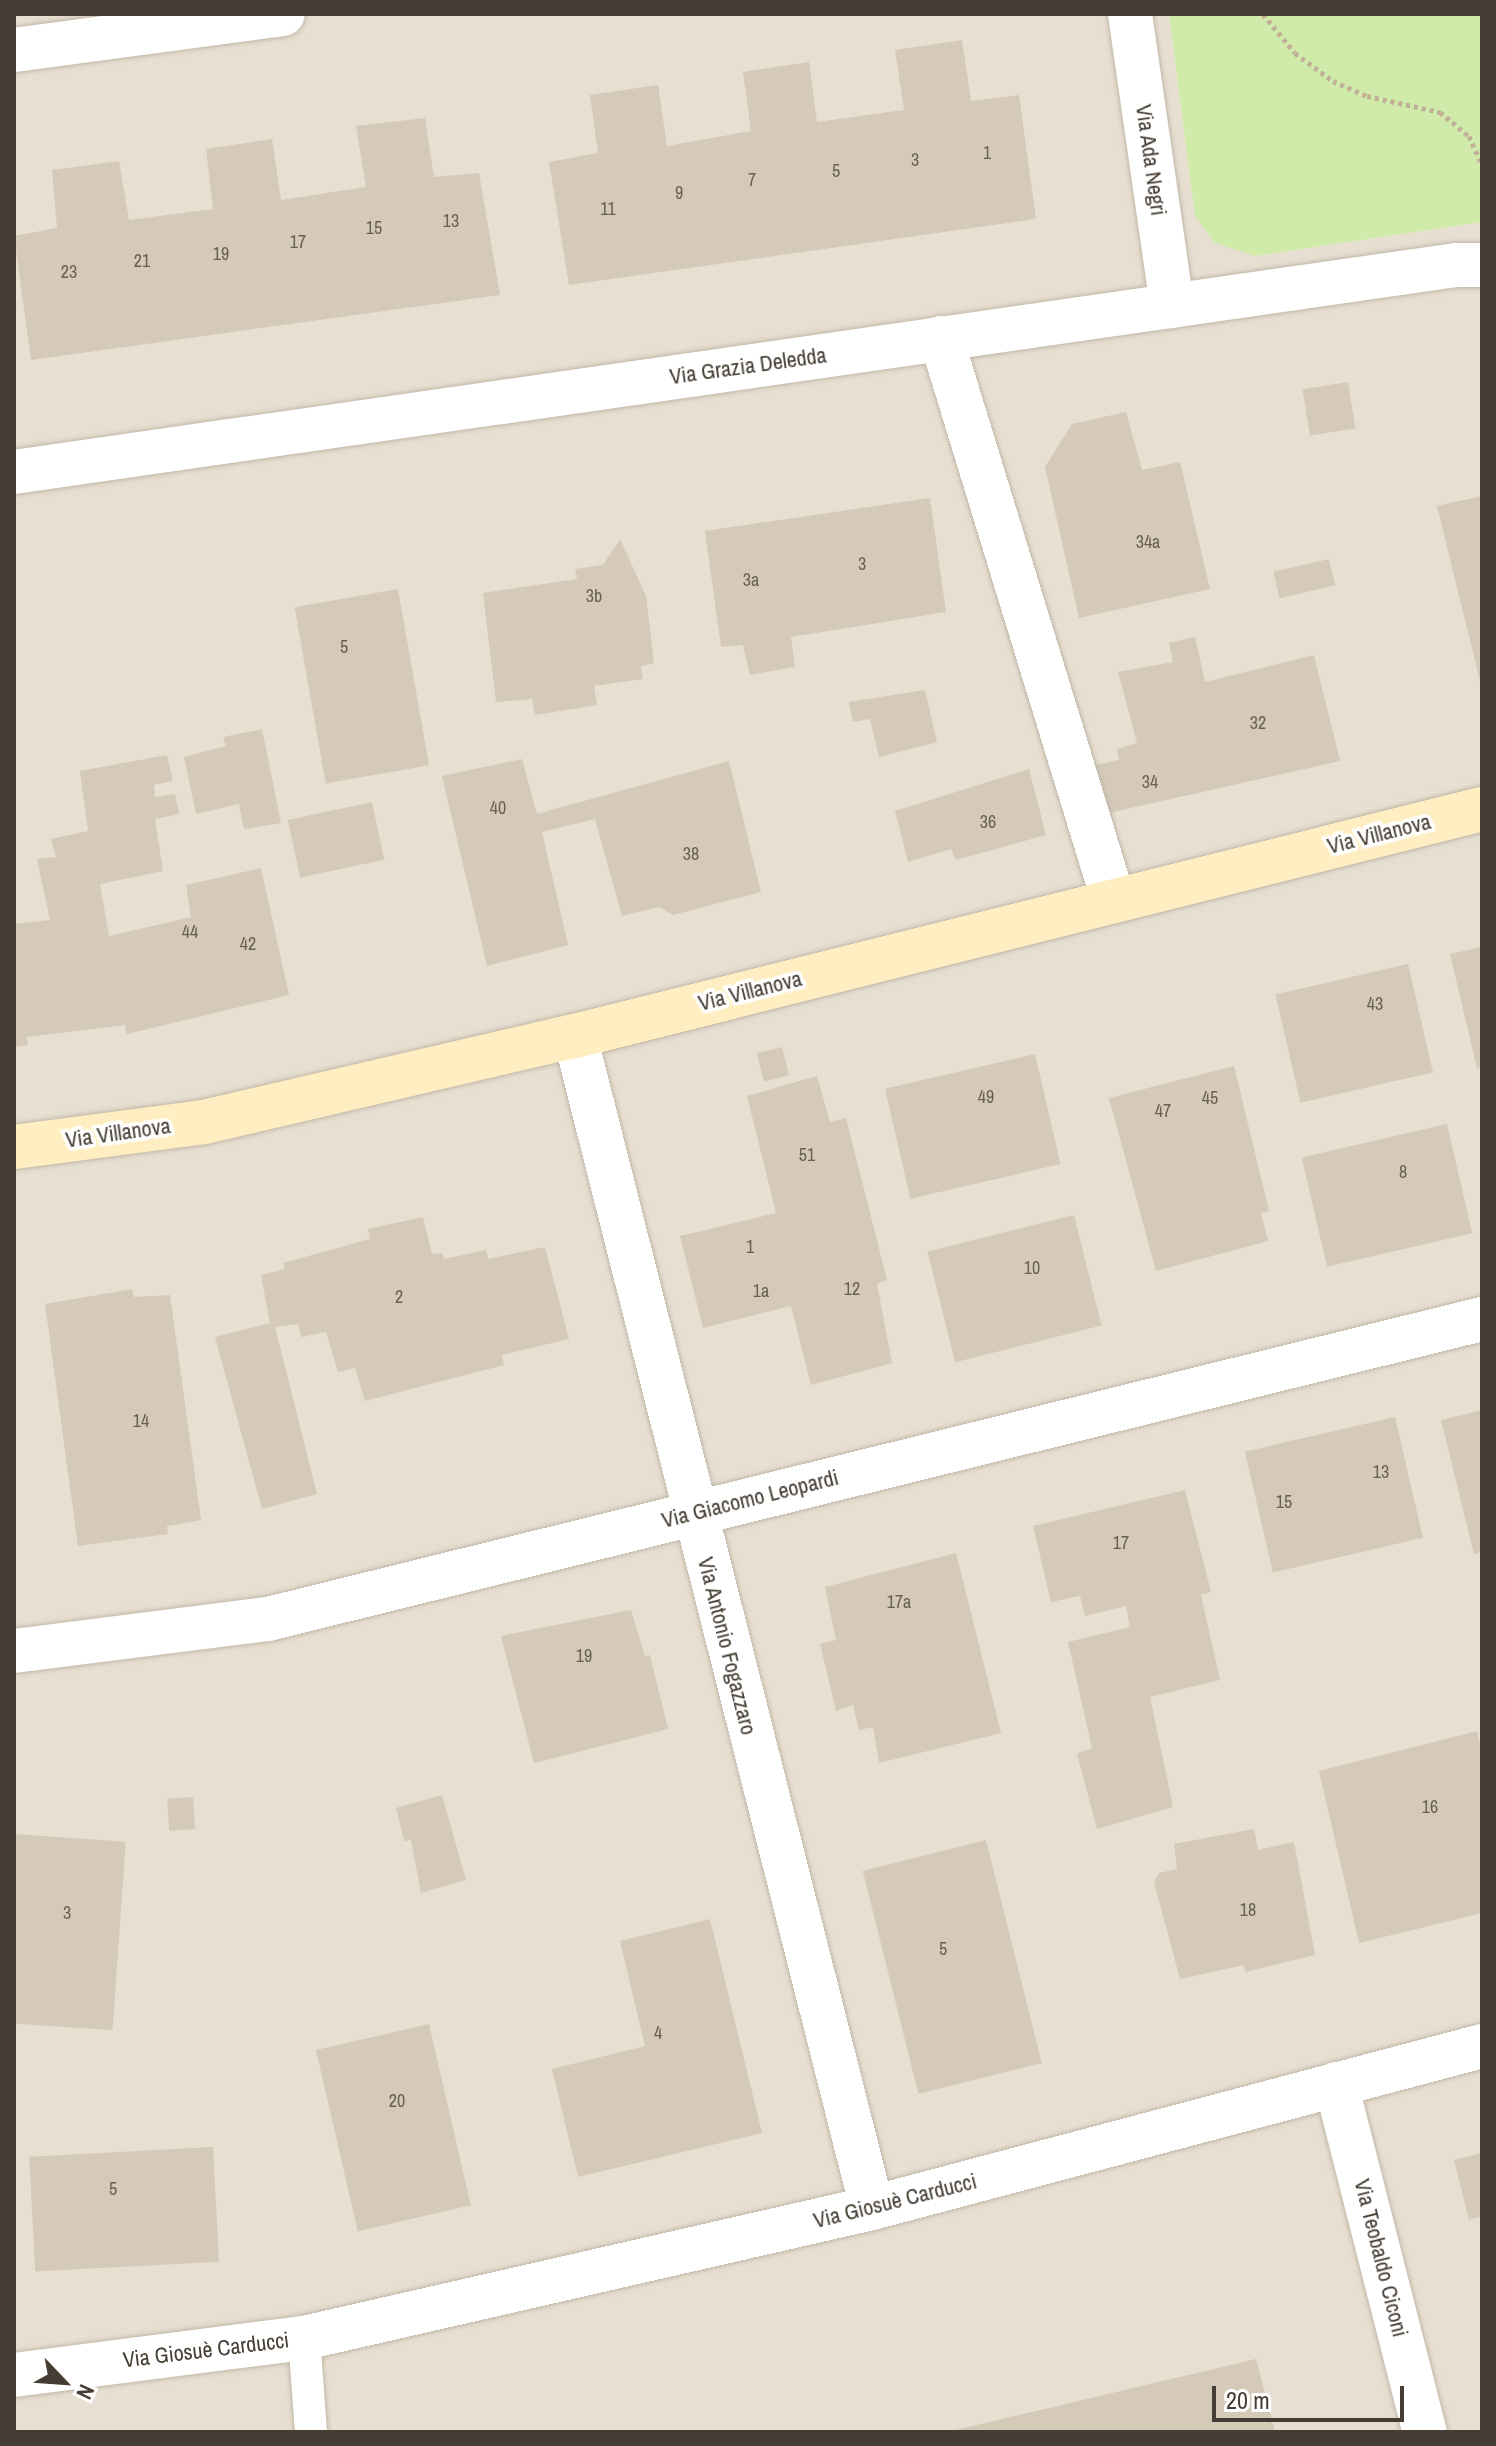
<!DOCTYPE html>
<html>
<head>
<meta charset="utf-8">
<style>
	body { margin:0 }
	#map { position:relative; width:1496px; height:2446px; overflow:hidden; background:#f3eee3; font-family:"Archivo Narrow",sans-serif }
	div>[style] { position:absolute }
	.residential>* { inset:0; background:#e7dfd1 }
	.green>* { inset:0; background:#cfeaa9 }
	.building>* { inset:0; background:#d5c9b8; transform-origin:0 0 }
	.path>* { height:5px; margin-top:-2.5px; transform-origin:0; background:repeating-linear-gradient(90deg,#c1b096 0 4px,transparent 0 8px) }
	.roads { filter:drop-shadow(0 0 2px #c2b8a8) drop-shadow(0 0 2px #c2b8a8) }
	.lane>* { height:32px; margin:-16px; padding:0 16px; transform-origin:16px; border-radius:16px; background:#fff }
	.street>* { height:44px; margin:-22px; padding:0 22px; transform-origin:22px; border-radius:22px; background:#fff }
	.secondary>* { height:44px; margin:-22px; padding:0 22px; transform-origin:22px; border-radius:22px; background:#ffeec1 }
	span { translate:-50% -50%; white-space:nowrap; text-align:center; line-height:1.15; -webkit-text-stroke:7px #fff; paint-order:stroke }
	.number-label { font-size:18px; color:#696054 }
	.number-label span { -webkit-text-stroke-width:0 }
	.street-label { font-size:22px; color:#453d33 }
	.frame { position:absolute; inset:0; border:16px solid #453d33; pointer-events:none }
	.north { position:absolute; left:24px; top:2342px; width:80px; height:80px; -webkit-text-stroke:6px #fff; paint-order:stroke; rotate:115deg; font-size:22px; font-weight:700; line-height:32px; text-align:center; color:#453d33 }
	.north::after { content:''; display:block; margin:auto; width:28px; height:36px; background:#453d33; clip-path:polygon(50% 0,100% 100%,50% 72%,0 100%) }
	.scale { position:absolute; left:1212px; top:2386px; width:192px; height:36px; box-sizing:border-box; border:4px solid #453d33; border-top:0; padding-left:10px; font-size:24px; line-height:28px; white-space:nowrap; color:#453d33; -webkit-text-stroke:6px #fff; paint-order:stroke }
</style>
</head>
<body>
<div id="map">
	<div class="residential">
		<i style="clip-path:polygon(14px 14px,1169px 14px,1195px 216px,1255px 256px,1482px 222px,1482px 2432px,14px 2432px)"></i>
	</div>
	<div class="green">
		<i style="clip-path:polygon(1169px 14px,1482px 14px,1482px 222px,1255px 256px,1215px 243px,1195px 216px)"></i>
	</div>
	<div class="building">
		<i style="clip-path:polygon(962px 40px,971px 101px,1019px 95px,1036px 219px,569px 285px,549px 162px,598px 153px,590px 95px,658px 85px,667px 146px,751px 131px,743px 72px,809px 62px,817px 122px,904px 110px,895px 50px)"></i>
		<i style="clip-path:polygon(425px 118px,434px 177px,479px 173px,500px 295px,31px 360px,14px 236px,57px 228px,52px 170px,119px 161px,129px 220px,213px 209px,206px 149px,272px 139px,281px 200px,366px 187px,356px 126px)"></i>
		<i style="left:1348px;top:382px;width:47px;height:46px;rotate:81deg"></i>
		<i style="clip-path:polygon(1126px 412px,1142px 470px,1180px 462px,1210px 589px,1079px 618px,1045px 467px,1072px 424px)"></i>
		<i style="clip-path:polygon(1482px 496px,1482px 685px,1481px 685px,1437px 506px)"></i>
		<i style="clip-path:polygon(930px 498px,946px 612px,791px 637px,795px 667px,750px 675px,743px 645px,721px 647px,705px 531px)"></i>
		<i style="clip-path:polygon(620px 539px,646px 596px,654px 663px,641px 666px,643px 679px,594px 686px,597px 705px,535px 715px,532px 699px,496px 702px,483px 593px,577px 579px,575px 569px,603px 565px)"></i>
		<i style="left:1329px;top:559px;width:27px;height:57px;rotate:77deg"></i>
		<i style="left:398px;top:589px;width:179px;height:105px;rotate:80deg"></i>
		<i style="clip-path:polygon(1195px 637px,1205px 682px,1314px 655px,1340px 761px,1104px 814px,1091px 766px,1119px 760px,1117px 749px,1137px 743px,1118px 672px,1173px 662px,1169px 643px)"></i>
		<i style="clip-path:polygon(925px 690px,937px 742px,879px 757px,870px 719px,853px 722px,849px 702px)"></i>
		<i style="clip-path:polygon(262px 729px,281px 823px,244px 829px,239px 804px,196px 814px,184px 757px,226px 746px,223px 737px)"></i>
		<i style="clip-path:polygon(167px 755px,173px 781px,154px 785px,155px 797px,175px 794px,179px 814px,155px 819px,163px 871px,100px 884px,109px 936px,191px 917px,186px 885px,261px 868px,289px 995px,127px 1034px,125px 1025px,27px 1037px,28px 1045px,14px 1047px,14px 924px,50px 920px,37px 859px,56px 857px,51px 839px,88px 831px,80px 771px)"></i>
		<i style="clip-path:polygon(522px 759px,537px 814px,729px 761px,761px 892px,673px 915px,659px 907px,622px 916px,595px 819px,542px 832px,568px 945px,487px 966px,442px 776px)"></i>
		<i style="clip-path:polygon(1029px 769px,1046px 835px,956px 860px,951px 849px,908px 862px,895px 811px)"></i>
		<i style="left:372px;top:802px;width:59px;height:86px;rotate:78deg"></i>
		<i style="clip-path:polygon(1482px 947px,1482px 1067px,1477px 1068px,1450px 954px)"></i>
		<i style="left:1408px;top:964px;width:111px;height:136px;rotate:77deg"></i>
		<i style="left:782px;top:1047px;width:29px;height:26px;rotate:76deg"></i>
		<i style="left:1035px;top:1054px;width:113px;height:154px;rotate:77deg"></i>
		<i style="clip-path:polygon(1234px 1066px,1269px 1211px,1261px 1213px,1268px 1241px,1156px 1271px,1109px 1098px)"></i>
		<i style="clip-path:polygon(817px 1076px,830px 1122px,846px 1118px,887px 1280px,877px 1284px,892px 1363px,811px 1385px,791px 1306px,703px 1328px,680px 1236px,776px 1213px,747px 1096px)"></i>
		<i style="left:1447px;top:1124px;width:112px;height:149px;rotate:77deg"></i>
		<i style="left:1074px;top:1215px;width:114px;height:151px;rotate:76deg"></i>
		<i style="clip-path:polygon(423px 1217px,432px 1254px,442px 1253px,444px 1259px,486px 1250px,488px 1259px,545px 1247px,569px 1339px,502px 1355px,504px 1365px,365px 1401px,355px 1368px,338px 1372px,326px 1332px,301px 1337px,298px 1324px,275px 1327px,317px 1494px,262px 1509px,215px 1337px,270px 1323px,261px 1275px,285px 1269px,283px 1263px,370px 1239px,368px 1229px)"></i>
		<i style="clip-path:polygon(132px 1289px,134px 1297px,170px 1295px,201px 1520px,167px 1526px,168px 1534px,78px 1546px,45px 1304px)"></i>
		<i style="clip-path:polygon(1482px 1410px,1482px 1552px,1474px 1554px,1441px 1420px)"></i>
		<i style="left:1395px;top:1417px;width:124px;height:154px;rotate:77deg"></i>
		<i style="clip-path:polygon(1185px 1490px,1211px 1592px,1201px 1595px,1220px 1680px,1150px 1697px,1173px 1807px,1097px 1829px,1077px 1754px,1092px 1748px,1068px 1642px,1130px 1627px,1126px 1606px,1085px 1616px,1080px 1596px,1051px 1602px,1033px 1526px)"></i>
		<i style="clip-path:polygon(956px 1553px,1001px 1733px,879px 1763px,873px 1727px,859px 1730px,853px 1705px,836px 1711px,820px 1644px,836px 1640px,825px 1587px)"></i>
		<i style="clip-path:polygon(631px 1610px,645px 1656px,650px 1655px,668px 1729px,534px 1763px,501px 1636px)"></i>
		<i style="clip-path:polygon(1477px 1731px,1482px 1753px,1482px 1913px,1359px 1943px,1319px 1771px)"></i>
		<i style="clip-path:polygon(442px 1795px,466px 1880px,421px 1893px,411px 1840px,404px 1841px,396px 1808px)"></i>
		<i style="left:193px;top:1797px;width:32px;height:26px;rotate:86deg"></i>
		<i style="clip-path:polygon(1254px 1829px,1258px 1850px,1294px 1842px,1315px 1955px,1245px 1972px,1244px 1965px,1180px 1979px,1154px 1882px,1159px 1873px,1177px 1869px,1174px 1844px)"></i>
		<i style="left:14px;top:1834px;width:112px;height:189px;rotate:4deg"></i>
		<i style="left:986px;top:1840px;width:230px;height:127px;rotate:76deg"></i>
		<i style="clip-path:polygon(710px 1919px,762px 2133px,578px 2177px,552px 2069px,645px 2046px,620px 1941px)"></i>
		<i style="left:429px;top:2024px;width:186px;height:116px;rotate:77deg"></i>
		<i style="left:213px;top:2147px;width:115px;height:184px;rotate:87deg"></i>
		<i style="clip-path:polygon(1482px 2153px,1482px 2216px,1469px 2220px,1454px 2160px)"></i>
		<i style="clip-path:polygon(1256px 2359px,1275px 2432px,951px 2432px,951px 2431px)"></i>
	</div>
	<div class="path">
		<i style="left:1263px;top:14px;width:50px;rotate:50.6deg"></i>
		<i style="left:1295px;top:53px;width:47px;rotate:36.4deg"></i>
		<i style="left:1333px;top:81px;width:37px;rotate:24deg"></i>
		<i style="left:1367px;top:96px;width:75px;rotate:12.4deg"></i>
		<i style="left:1440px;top:112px;width:38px;rotate:40deg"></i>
		<i style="left:1469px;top:136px;width:32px;rotate:66deg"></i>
	</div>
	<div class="roads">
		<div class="lane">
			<i style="left:304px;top:2338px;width:94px;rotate:85.7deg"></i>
		</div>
		<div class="street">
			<i style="left:1130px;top:14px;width:295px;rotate:81.8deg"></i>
			<i style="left:14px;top:50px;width:271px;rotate:-7.6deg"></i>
			<i style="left:941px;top:338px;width:587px;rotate:72.95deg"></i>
			<i style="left:14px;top:472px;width:1457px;rotate:-8.17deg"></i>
			<i style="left:1456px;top:265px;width:26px"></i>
			<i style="left:575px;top:1036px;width:1209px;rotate:75.78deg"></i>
			<i style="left:14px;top:1651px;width:256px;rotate:-7.2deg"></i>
			<i style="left:268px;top:1619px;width:1251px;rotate:-13.88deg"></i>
			<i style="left:1336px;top:2084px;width:359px;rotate:75.7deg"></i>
			<i style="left:14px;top:2375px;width:292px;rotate:-7.3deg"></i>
			<i style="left:304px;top:2338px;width:583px;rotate:-12.89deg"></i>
			<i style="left:872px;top:2208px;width:631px;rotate:-14.87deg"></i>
		</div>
		<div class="secondary">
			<i style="left:14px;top:1147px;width:192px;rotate:-7.5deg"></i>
			<i style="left:204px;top:1122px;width:381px;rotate:-13.1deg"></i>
			<i style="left:575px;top:1036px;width:935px;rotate:-14.05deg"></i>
		</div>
	</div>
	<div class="number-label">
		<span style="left:987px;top:153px">1</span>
		<span style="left:915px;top:160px">3</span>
		<span style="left:836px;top:171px">5</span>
		<span style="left:752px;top:180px">7</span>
		<span style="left:679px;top:193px">9</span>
		<span style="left:608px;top:209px">11</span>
		<span style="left:451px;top:221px">13</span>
		<span style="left:374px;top:228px">15</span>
		<span style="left:298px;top:242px">17</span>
		<span style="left:221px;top:254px">19</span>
		<span style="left:142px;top:261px">21</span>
		<span style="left:69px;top:272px">23</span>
		<span style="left:1148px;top:542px">34a</span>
		<span style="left:862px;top:564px">3</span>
		<span style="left:751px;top:580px">3a</span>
		<span style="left:594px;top:596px">3b</span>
		<span style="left:344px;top:647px">5</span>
		<span style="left:1258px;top:723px">32</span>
		<span style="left:1150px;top:782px">34</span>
		<span style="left:498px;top:808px">40</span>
		<span style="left:988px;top:822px">36</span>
		<span style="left:691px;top:854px">38</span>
		<span style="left:190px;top:932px">44</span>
		<span style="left:248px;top:944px">42</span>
		<span style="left:1375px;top:1004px">43</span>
		<span style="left:986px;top:1097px">49</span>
		<span style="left:1210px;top:1098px">45</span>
		<span style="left:1163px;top:1111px">47</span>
		<span style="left:807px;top:1155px">51</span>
		<span style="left:1403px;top:1172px">8</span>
		<span style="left:750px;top:1247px">1</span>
		<span style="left:1032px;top:1268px">10</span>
		<span style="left:852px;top:1289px">12</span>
		<span style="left:761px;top:1291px">1a</span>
		<span style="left:399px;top:1297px">2</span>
		<span style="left:141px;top:1421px">14</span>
		<span style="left:1381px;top:1472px">13</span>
		<span style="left:1284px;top:1502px">15</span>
		<span style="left:1121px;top:1543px">17</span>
		<span style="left:899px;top:1602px">17a</span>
		<span style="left:584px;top:1656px">19</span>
		<span style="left:1430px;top:1807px">16</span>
		<span style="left:1248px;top:1910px">18</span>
		<span style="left:67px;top:1913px">3</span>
		<span style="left:943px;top:1949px">5</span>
		<span style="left:658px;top:2033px">4</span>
		<span style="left:397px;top:2101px">20</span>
		<span style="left:113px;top:2189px">5</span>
	</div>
	<div class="street-label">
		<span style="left:1151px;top:160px;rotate:82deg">Via Ada Negri</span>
		<span style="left:748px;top:366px;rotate:-8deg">Via Grazia Deledda</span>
		<span style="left:1379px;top:834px;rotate:-14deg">Via Villanova</span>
		<span style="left:750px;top:991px;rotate:-14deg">Via Villanova</span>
		<span style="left:118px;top:1133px;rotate:-8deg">Via Villanova</span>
		<span style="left:750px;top:1499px;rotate:-14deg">Via Giacomo Leopardi</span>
		<span style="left:727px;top:1646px;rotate:76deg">Via Antonio Fogazzaro</span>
		<span style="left:895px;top:2201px;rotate:-14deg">Via Giosuè Carducci</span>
		<span style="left:1381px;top:2258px;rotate:76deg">Via Teobaldo Ciconi</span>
		<span style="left:206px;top:2350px;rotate:-7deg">Via Giosuè Carducci</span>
	</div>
	<div class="frame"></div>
	<div class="north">N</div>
	<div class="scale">20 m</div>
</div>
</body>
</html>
